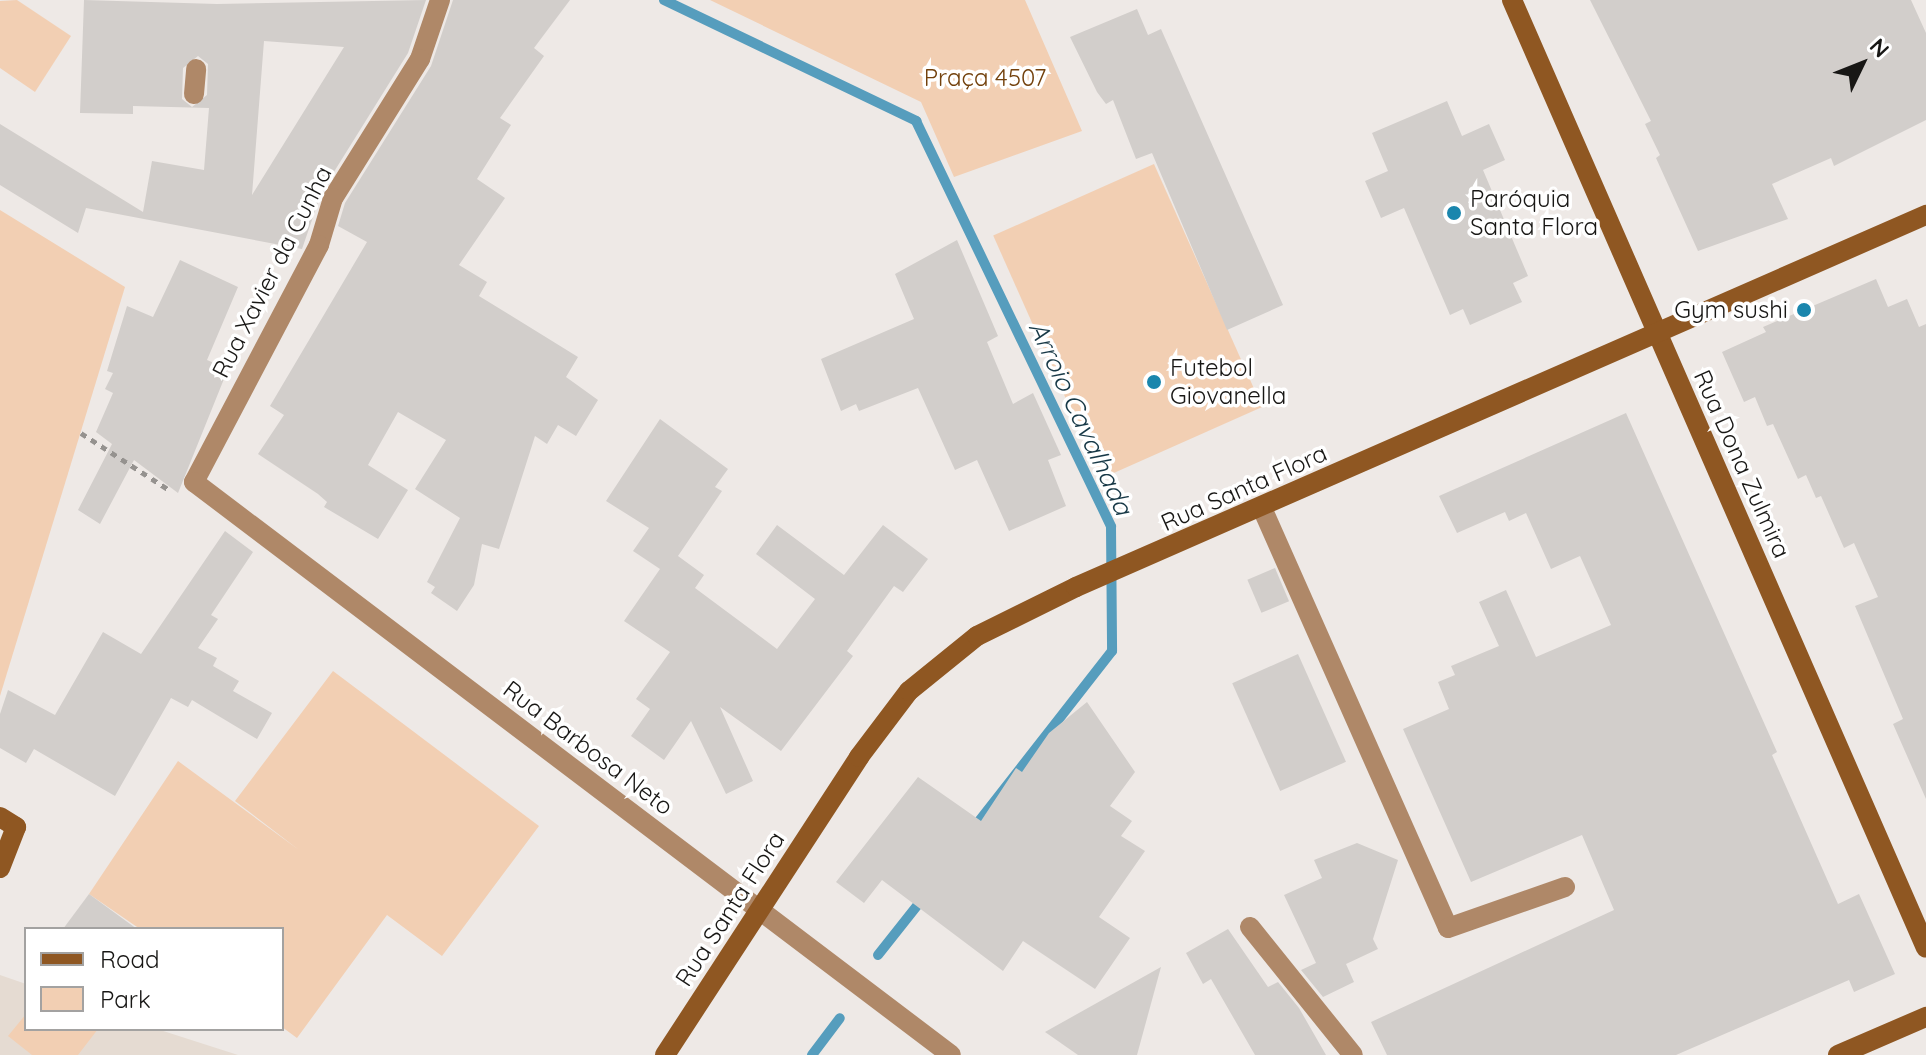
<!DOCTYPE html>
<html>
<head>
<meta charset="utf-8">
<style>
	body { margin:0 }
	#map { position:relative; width:1926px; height:1055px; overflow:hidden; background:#eee9e6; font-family:Quicksand,sans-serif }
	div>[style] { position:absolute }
	.built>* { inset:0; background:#e5dbd2 }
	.green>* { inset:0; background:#f2cfb3; transform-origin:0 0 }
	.stream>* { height:10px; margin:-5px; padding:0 5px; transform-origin:5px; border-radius:5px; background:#569dbd }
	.building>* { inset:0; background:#d2cecb; transform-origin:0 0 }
	.path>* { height:5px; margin-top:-2.5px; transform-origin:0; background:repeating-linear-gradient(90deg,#95928f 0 6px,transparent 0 12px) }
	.lane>* { height:20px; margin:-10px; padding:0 10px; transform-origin:10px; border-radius:10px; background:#af8868 }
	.street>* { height:20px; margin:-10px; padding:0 10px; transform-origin:10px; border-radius:10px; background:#af8868 }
	.secondary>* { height:20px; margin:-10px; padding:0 10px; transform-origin:10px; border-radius:10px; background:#8f5722 }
	.dots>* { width:22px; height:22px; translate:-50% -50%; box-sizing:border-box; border:4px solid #fff; border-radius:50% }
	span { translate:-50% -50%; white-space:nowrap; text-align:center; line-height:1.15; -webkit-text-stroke:7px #fff; paint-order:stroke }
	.park-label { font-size:24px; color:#73410c }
	.poi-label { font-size:24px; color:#181715 }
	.left { translate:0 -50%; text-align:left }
	.right { translate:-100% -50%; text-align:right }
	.street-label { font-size:24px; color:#181715 }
	.water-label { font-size:26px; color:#173846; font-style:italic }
	.legend { position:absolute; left:24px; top:927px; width:260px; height:104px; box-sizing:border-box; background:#fff; border:2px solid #a3a2a1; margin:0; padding:10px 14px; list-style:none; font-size:24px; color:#181715 }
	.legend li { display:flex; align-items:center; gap:16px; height:40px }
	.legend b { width:40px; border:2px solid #a3a2a1 }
	.north { position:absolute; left:1822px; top:24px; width:80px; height:80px; -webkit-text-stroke:6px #fff; paint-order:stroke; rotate:47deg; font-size:22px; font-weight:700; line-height:32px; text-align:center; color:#181715 }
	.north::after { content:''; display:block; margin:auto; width:28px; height:36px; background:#181715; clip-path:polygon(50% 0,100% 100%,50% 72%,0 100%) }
</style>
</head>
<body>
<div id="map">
	<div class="built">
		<i style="clip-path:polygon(0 975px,26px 984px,26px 1029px,157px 1029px,238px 1055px,0 1055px)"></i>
	</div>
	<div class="green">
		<i style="clip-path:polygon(17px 0,71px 36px,35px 92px,0 68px,0 1px)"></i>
		<i style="clip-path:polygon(710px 0,1025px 0,1082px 131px,954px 177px,921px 102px)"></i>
		<i style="left:1154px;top:164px;width:266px;height:176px;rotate:66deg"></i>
		<i style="clip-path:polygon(0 210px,125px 287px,0 696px)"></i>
		<i style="clip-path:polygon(333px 671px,539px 826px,442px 956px,387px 915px,297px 1038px,282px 1027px,282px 929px,140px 929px,89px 894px,178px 761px,299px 850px,235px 801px)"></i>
		<i style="clip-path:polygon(26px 1014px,26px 1029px,98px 1029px,78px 1055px,32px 1055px,8px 1036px)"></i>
	</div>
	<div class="stream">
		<i style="left:664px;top:0;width:280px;rotate:25.6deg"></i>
		<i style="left:916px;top:121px;width:450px;rotate:64.3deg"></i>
		<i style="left:1111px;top:527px;width:124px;rotate:89.5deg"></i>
		<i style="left:1112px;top:651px;width:226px;rotate:128deg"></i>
		<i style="left:878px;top:955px;width:74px;rotate:-51.6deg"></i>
		<i style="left:812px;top:1055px;width:46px;rotate:-52.9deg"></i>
	</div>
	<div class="building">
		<i style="clip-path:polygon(evenodd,84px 0,217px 4px,426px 0,408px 53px,322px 191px,302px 249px,86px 208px,78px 233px,0 185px,0 124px,143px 212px,152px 161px,204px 170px,209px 108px,133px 106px,133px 114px,80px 113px,84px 0,264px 41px,344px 47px,252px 195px,264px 41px,84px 0,198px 56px,208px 64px,207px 95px,192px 107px,182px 99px,183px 68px,198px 56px)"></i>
		<i style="clip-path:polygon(453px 0,570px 0,534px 48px,544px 56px,500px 118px,511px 125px,477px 179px,505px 198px,459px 265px,487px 282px,479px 296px,578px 357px,566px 377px,598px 400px,576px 436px,558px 425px,547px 444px,535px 436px,499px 549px,482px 544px,474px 585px,457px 611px,431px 593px,435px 587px,427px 582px,460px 518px,415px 489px,446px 440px,398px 412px,368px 465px,408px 490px,378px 539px,324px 507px,327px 502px,318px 494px,258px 454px,284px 415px,270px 406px,367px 242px,338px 226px,345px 203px,431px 66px)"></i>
		<i style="clip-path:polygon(1590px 0,1911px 0,1926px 33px,1926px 120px,1834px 166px,1831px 158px,1772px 184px,1788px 219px,1698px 251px,1656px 158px,1660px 155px,1645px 124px,1651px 121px)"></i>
		<i style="clip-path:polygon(1137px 9px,1148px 35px,1161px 29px,1283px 305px,1227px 330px,1152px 153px,1136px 159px,1113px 100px,1106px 104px,1097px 92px,1070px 37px)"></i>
		<i style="clip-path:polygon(1447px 101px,1462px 136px,1489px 124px,1505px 160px,1483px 170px,1528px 276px,1513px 283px,1522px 302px,1470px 325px,1463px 309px,1450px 315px,1404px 208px,1381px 218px,1365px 181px,1388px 171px,1372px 133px)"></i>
		<i style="clip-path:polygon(957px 240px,998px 336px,987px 342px,1013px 404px,1033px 393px,1061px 455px,1048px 460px,1066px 506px,1009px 531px,977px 460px,955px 470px,918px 388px,859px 411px,856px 404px,841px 411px,821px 359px,914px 319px,895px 274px)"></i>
		<i style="clip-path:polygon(180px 260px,238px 287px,207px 360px,228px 369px,178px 493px,134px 460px,100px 524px,78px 510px,112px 444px,96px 432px,113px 393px,105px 389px,113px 373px,107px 371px,127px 306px,153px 317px)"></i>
		<i style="clip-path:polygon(1876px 279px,1888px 307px,1907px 299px,1919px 327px,1926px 324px,1926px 799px,1893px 724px,1903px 719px,1855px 606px,1878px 597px,1854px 543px,1844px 548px,1821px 496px,1816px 498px,1806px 475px,1798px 479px,1773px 424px,1767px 426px,1755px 397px,1744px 402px,1722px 352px,1766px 332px,1763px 327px)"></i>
		<i style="clip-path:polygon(1626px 413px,1777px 752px,1772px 755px,1838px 904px,1859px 894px,1895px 974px,1854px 992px,1849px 980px,1676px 1055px,1387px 1055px,1371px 1022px,1614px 910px,1582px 835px,1471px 882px,1403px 729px,1449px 709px,1438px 682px,1455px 675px,1451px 666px,1499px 646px,1479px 602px,1506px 590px,1536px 657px,1611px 625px,1580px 556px,1551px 569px,1526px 513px,1509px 521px,1505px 512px,1457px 533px,1439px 496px)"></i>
		<i style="clip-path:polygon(660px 419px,728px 469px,715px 487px,722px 491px,678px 556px,704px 575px,695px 588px,777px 649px,815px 599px,756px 554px,777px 525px,844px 575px,883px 525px,928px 559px,903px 592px,894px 586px,847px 651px,853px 656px,781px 751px,720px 707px,753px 781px,726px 794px,691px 721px,664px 760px,631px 736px,650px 709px,636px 699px,670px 652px,624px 621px,660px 569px,633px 551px,649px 528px,606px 501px)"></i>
		<i style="clip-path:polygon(225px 531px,253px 552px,211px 615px,218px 619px,198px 648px,217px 658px,213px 666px,239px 681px,233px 691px,272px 713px,257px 739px,192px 700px,188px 707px,171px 698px,115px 796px,34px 749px,26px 763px,0 748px,0 714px,8px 690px,55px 715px,103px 632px,141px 654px)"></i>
		<i style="left:1275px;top:568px;width:36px;height:30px;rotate:67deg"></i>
		<i style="left:1298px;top:654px;width:118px;height:72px;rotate:66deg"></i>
		<i style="clip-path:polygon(1087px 702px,1135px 772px,1110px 806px,1132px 821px,1121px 836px,1145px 851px,1099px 917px,1130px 938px,1095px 989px,1023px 941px,1003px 971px,882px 880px,864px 903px,836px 882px,918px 777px,981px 821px,1016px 768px,1022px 772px,1049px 733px)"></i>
		<i style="clip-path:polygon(1357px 843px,1398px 860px,1373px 939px,1378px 949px,1346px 964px,1354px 982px,1323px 997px,1301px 970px,1316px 963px,1284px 895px,1322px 878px,1314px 860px)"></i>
		<i style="clip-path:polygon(89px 894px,137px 929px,63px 929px)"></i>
		<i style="clip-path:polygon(1228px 929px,1268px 987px,1278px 982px,1299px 1008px,1326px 1055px,1255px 1055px,1211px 979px,1203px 984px,1186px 953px)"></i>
		<i style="clip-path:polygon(1161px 967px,1137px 1055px,1078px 1055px,1045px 1032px)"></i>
	</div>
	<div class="path">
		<i style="left:81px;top:433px;width:103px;rotate:32.8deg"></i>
	</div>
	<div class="lane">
		<i style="left:194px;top:94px;width:25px;rotate:-85deg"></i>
		<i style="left:1262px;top:508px;width:459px;rotate:66.1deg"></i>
		<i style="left:1448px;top:928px;width:124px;rotate:-19.3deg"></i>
	</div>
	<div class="street">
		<i style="left:440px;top:0;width:62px;rotate:108.7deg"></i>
		<i style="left:420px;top:59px;width:164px;rotate:122deg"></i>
		<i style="left:333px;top:198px;width:49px;rotate:106.6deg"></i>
		<i style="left:319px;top:245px;width:268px;rotate:117.8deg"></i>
		<i style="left:194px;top:482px;width:949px;rotate:37.12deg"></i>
		<i style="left:1250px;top:927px;width:164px;rotate:51.2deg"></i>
	</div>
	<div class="secondary">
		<i style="left:1512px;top:0;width:1034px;rotate:66.41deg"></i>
		<i style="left:0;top:817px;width:19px;rotate:32deg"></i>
		<i style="left:16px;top:827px;width:44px;rotate:111.3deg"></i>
		<i style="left:665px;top:1055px;width:356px;rotate:-56.9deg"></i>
		<i style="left:859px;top:757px;width:83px;rotate:-52.9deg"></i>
		<i style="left:909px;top:691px;width:87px;rotate:-39deg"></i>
		<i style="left:977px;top:636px;width:110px;rotate:-26.3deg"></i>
		<i style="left:1076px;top:587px;width:928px;rotate:-23.64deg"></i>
		<i style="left:1838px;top:1055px;width:96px;rotate:-23.4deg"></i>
	</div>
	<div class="dots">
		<i style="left:1454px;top:213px;background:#1a86ad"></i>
		<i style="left:1804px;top:310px;background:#1a86ad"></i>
		<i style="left:1154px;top:382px;background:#1a86ad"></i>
	</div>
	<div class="park-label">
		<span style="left:985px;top:78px">Praça 4507</span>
	</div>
	<div class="poi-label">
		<span class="left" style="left:1470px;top:213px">Paróquia<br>Santa Flora</span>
		<span class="right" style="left:1788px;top:310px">Gym sushi</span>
		<span class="left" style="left:1170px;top:382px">Futebol<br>Giovanella</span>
	</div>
	<div class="street-label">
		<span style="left:272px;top:272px;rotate:-63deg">Rua Xavier da Cunha</span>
		<span style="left:1742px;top:464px;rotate:66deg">Rua Dona Zulmira</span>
		<span style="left:1244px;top:488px;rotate:-24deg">Rua Santa Flora</span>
		<span style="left:588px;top:748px;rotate:37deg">Rua Barbosa Neto</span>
		<span style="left:730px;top:909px;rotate:-57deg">Rua Santa Flora</span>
	</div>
	<div class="water-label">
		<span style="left:1081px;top:418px;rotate:65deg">Arroio Cavalhada</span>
	</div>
	<ul class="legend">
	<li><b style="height:10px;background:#8f5722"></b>Road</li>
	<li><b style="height:22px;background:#f2cfb3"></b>Park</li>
	</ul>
	<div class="north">N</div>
</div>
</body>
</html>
